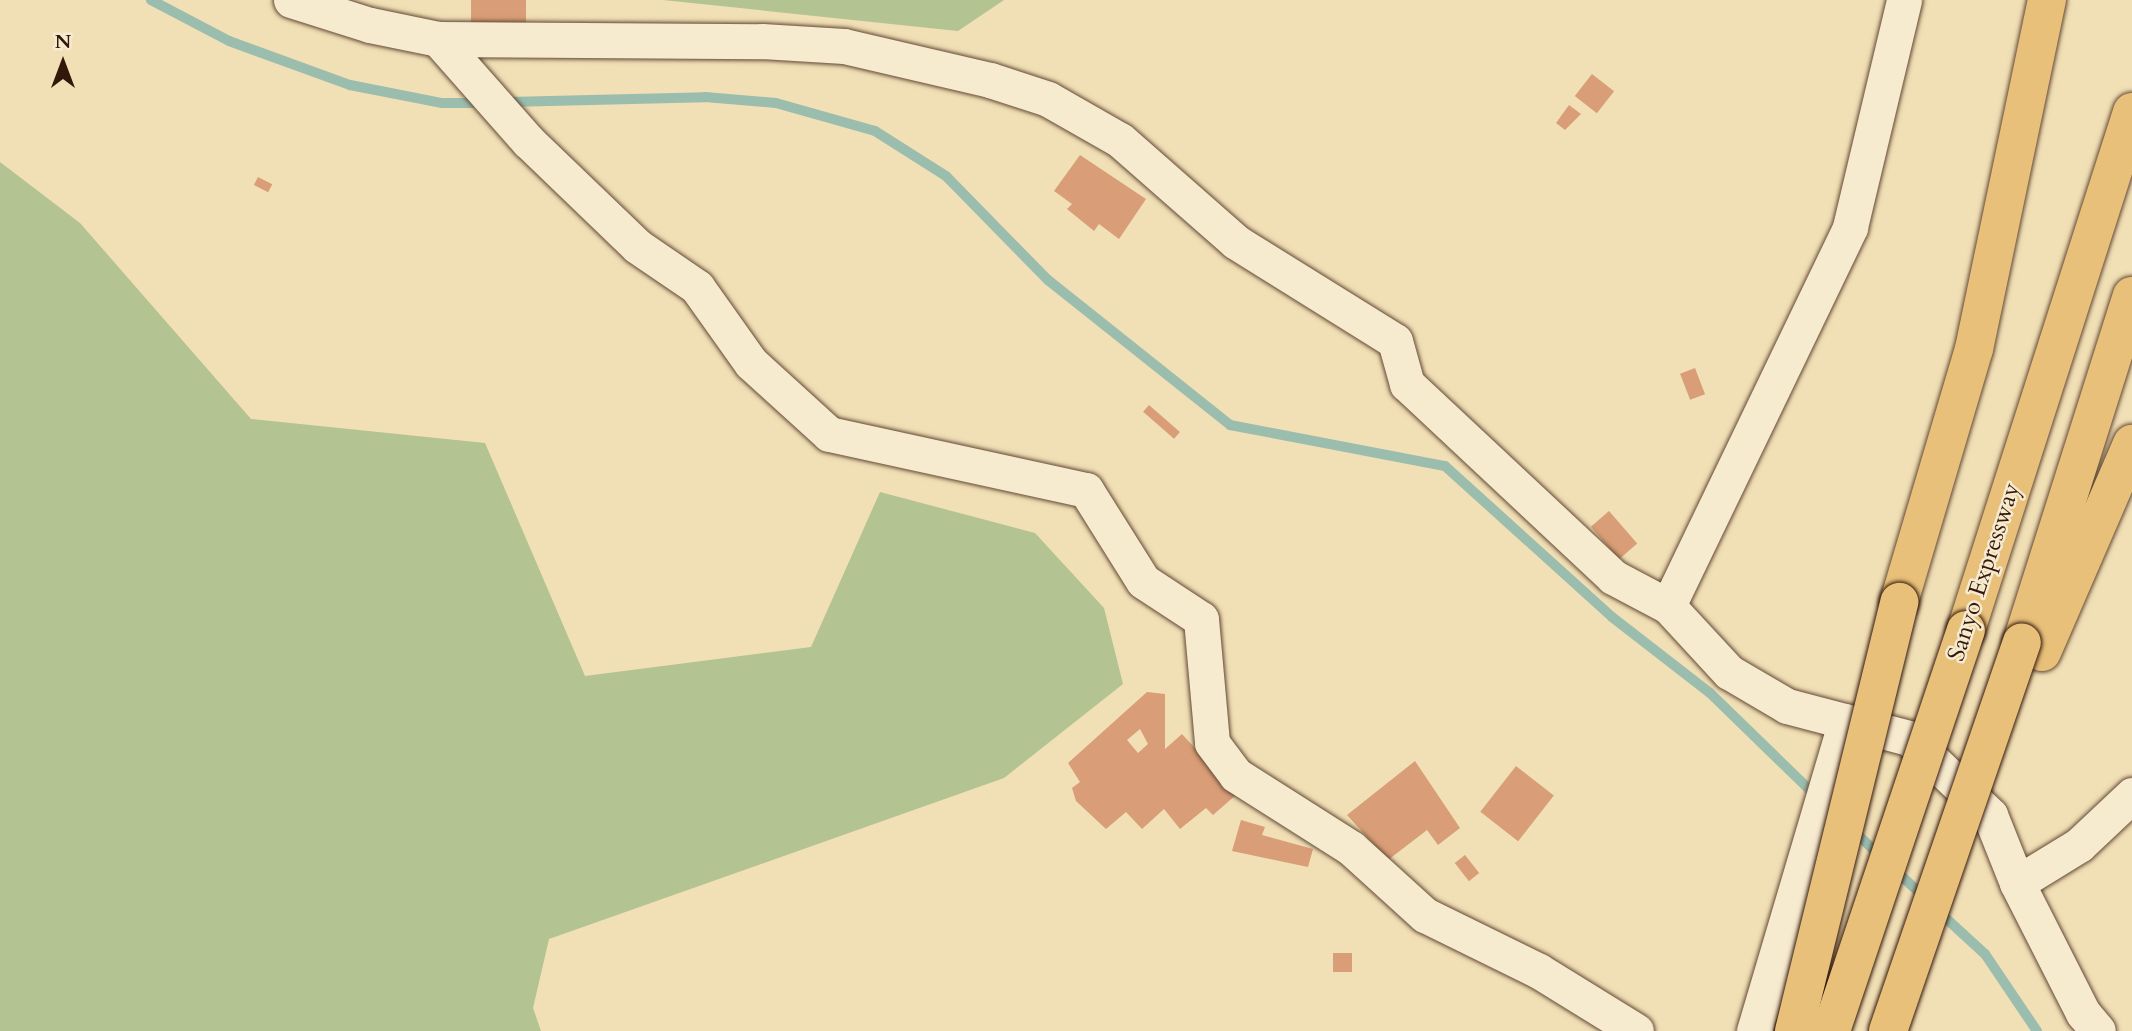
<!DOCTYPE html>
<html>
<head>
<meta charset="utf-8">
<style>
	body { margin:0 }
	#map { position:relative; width:2132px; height:1031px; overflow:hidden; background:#f1dfb5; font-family:Cardo,serif }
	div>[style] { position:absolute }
	.green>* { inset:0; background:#b3c392 }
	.stream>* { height:10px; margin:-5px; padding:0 5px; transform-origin:5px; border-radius:5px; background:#9bbdae }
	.building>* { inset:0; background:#d99e77; transform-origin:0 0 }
	.roads { filter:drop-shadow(0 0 2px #624935) drop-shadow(0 0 2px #624935) }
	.minor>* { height:35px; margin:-17.5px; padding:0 17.5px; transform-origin:17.5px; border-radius:17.5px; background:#f6eacf }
	.motorway>* { height:38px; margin:-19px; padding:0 19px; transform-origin:19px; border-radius:19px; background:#e8c07a }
	.bridges { filter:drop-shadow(0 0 2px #32170a) drop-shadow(0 0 2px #32170a) }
	.motorway-bridge>* { height:38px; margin:-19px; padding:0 19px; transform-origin:19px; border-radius:19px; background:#e8c07a }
	span { translate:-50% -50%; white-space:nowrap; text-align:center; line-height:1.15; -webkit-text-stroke:5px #f6eacf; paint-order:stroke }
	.street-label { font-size:24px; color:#32170a }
	.north { position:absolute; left:28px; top:28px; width:70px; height:70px; -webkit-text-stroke:5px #f6eacf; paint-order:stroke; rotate:0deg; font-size:19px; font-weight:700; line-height:28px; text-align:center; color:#32170a }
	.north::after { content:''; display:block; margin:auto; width:24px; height:32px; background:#32170a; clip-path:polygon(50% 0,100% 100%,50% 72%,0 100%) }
</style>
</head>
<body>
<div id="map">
	<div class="green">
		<i style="clip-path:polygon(663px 0,1004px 0,958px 31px)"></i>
		<i style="clip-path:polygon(0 162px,80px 223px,251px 419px,485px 443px,585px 676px,811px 647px,880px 492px,1035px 533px,1104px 608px,1123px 684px,1004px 778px,549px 939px,533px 1008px,541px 1031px,0 1031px)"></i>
	</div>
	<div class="stream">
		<i style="left:151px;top:0;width:88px;rotate:27.7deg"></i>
		<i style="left:229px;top:41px;width:129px;rotate:20deg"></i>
		<i style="left:350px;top:85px;width:94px;rotate:11.1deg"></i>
		<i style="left:442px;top:103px;width:39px"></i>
		<i style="left:507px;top:102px;width:198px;rotate:-1.4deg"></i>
		<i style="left:705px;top:97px;width:71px;rotate:4.8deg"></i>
		<i style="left:776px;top:103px;width:103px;rotate:15.8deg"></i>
		<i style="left:875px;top:131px;width:84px;rotate:32.4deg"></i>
		<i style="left:946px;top:176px;width:146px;rotate:45.6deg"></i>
		<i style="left:1048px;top:280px;width:233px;rotate:38.5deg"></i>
		<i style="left:1230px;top:425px;width:219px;rotate:10.8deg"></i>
		<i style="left:1445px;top:466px;width:225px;rotate:42.1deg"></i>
		<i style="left:1612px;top:617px;width:124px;rotate:37.8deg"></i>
		<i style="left:1710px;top:693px;width:146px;rotate:44.2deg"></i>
		<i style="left:1852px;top:829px;width:42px;rotate:44deg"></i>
		<i style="left:1895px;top:870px;width:41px;rotate:43deg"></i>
		<i style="left:1938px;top:911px;width:64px;rotate:42.5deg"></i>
		<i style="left:1985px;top:954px;width:93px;rotate:56deg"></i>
	</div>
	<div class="building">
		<i style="left:471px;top:0;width:55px;height:28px"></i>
		<i style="left:1592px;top:74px;width:28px;height:28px;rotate:38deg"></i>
		<i style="clip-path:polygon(1569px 105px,1581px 114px,1565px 130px,1556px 123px)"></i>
		<i style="clip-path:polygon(1080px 155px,1146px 199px,1119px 239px,1099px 224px,1094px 231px,1067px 209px,1072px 204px,1054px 191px)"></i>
		<i style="left:258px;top:177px;width:16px;height:9px;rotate:27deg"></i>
		<i style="left:1695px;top:368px;width:28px;height:16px;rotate:69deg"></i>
		<i style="left:1149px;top:405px;width:41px;height:9px;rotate:41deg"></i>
		<i style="left:1609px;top:511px;width:43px;height:24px;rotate:49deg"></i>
		<i style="clip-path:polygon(evenodd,1147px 692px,1165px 694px,1165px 749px,1182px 734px,1237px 794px,1213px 815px,1206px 808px,1180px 829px,1164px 809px,1142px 829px,1126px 812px,1106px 829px,1076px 801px,1072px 788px,1080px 782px,1068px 763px,1147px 692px,1140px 729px,1148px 744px,1138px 753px,1127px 740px,1140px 729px)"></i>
		<i style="clip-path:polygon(1415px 761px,1460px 828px,1438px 845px,1427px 830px,1388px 860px,1347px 815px)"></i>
		<i style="left:1516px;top:766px;width:48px;height:58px;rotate:38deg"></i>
		<i style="clip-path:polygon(1241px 820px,1265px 827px,1262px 835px,1313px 849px,1308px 867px,1232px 851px)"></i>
		<i style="left:1465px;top:855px;width:23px;height:13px;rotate:52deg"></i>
		<i style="left:1333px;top:953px;width:19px;height:19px"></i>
	</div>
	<div class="roads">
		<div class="minor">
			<i style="left:291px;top:0;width:83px;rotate:17.6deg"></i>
			<i style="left:370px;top:25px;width:69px;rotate:11.6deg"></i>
			<i style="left:438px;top:39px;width:324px;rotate:0.4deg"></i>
			<i style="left:762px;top:41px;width:82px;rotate:3.5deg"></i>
			<i style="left:844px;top:46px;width:150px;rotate:13.1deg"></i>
			<i style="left:990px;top:80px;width:61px;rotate:18.1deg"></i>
			<i style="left:1048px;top:99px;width:83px;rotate:29.7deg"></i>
			<i style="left:1120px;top:140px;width:154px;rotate:41.3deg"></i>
			<i style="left:1236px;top:242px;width:187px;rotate:31.9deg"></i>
			<i style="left:1395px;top:341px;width:45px;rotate:74.4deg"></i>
			<i style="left:1407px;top:384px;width:282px;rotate:43.1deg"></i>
			<i style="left:1613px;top:577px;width:62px;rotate:27.8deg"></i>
			<i style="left:1668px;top:606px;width:90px;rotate:47.3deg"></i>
			<i style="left:1729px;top:672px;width:67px;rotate:30.4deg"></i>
			<i style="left:1787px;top:706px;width:126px;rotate:14.7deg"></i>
			<i style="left:1909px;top:738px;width:112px;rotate:43.5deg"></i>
			<i style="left:1990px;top:815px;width:73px;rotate:68.3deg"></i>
			<i style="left:2017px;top:883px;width:146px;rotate:63.1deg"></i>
			<i style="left:2083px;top:1013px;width:23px;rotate:50deg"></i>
			<i style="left:438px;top:39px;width:136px;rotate:48.6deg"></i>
			<i style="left:528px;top:141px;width:151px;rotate:43.9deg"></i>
			<i style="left:637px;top:246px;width:73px;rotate:34.3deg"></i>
			<i style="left:697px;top:287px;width:93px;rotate:54.6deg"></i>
			<i style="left:751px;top:363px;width:105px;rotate:42.3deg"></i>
			<i style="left:829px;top:434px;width:263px;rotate:12.3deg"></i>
			<i style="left:1086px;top:490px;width:107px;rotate:57.9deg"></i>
			<i style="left:1143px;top:581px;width:69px;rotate:33.2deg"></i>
			<i style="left:1201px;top:619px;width:124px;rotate:84.9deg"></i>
			<i style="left:1212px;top:743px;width:40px;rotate:53deg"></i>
			<i style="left:1236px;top:775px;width:136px;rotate:32.4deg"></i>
			<i style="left:1351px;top:848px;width:100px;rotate:42.2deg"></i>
			<i style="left:1425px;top:915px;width:127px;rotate:26.2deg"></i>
			<i style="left:1539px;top:971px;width:114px;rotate:31.7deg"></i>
			<i style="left:1668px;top:606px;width:420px;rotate:-64.3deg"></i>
			<i style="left:1850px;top:227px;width:233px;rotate:-76.6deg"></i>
			<i style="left:2017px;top:883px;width:73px;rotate:-31.5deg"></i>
			<i style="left:2079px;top:845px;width:73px;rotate:-43.3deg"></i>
			<i style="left:1754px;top:1031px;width:323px;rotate:-73.5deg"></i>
		</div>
		<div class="motorway">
			<i style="left:1899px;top:602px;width:264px;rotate:-73.5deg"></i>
			<i style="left:1974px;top:349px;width:357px;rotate:-78.2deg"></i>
			<i style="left:1966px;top:630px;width:544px;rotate:-72.23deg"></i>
			<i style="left:2022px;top:642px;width:363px;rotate:-72.4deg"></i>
			<i style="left:2042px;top:652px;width:227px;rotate:-66.6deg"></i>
		</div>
	</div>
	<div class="bridges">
		<div class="motorway-bridge">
			<i style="left:1794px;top:1031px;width:442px;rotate:-76.2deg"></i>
			<i style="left:1831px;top:1031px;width:423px;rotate:-71.4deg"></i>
			<i style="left:1888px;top:1031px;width:411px;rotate:-71deg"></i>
		</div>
	</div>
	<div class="street-label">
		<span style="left:1984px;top:572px;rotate:-72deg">Sanyo Expressway</span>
	</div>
	<div class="north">N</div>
</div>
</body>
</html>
